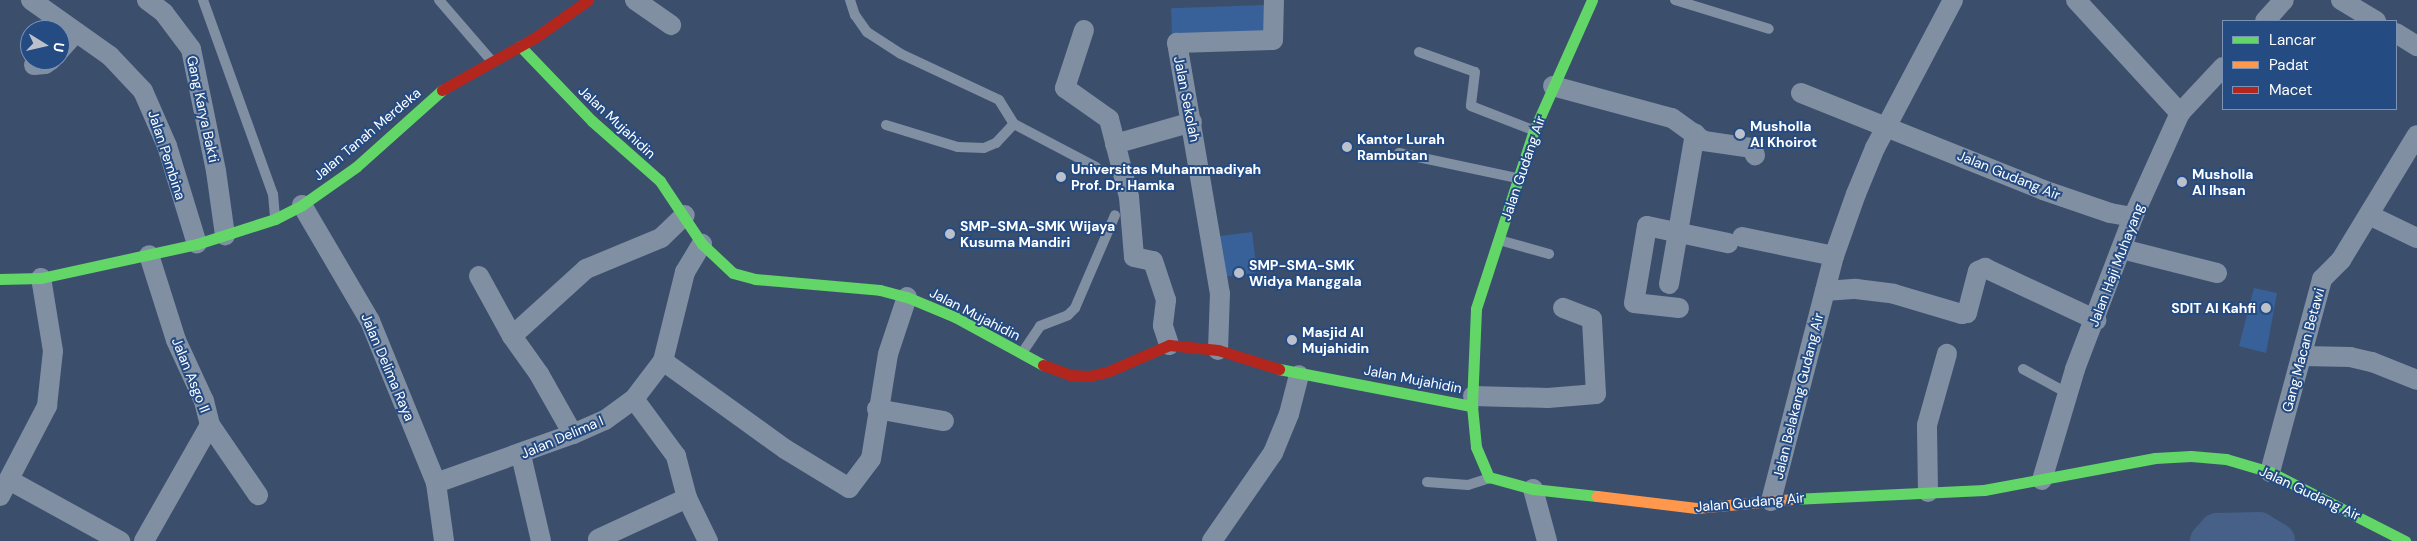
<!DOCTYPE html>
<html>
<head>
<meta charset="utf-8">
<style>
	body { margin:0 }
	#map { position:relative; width:2417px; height:541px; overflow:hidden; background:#3b4f6d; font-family:"DM Sans",sans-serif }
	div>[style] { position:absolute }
	.green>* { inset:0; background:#396199; transform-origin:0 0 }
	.river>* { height:36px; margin:-18px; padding:0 18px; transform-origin:18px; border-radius:18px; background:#466087 }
	.lane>* { height:10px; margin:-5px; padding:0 5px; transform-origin:5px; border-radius:5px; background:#818fa3 }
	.street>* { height:20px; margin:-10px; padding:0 10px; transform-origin:10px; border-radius:10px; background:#818fa3 }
	.fast>* { height:11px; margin:-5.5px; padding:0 5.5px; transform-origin:5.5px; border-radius:5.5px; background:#63d668 }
	.slow>* { height:11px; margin:-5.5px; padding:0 5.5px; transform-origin:5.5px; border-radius:5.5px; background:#ff974d }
	.jam>* { height:11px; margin:-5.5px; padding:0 5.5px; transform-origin:5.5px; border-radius:5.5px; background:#b3261e }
	.dots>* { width:14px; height:14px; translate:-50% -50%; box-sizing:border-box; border:2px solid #254b83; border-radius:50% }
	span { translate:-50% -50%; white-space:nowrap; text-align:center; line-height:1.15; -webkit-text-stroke:4px #254b83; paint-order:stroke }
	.street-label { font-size:14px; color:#fff }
	.poi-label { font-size:14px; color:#fff; font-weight:700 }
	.left { translate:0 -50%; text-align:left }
	.right { translate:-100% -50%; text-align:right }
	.legend { position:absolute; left:2222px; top:20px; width:175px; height:90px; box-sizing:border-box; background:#254b83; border:1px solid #7c93b5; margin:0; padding:6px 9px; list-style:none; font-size:15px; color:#fff }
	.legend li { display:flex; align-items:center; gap:10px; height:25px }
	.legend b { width:25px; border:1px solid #7c93b5 }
	.north { position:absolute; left:20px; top:20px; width:50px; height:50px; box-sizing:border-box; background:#254b83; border:1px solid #7c93b5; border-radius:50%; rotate:99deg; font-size:14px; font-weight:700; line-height:20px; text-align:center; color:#fff }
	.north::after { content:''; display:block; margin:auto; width:18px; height:22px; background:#bac1cc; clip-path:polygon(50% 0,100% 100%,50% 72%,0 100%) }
</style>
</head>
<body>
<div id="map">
	<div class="green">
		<i style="left:1265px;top:5px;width:26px;height:94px;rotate:88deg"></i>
		<i style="left:1252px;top:232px;width:41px;height:34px;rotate:83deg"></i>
		<i style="clip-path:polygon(2254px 288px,2277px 293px,2266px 353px,2239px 346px)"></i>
		<i style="clip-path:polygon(2235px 535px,2259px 540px,2260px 541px,2224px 541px)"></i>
	</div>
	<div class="river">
		<i style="left:2208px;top:541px;width:13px;rotate:-48deg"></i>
		<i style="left:2217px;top:531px;width:42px;rotate:-1.4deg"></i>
		<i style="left:2259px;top:530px;width:21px;rotate:31deg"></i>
	</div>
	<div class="lane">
		<i style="left:203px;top:0;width:206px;rotate:70.2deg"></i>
		<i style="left:273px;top:194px;width:23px;rotate:85deg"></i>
		<i style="left:439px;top:0;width:78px;rotate:49.2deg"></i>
		<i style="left:850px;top:0;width:16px;rotate:72deg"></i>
		<i style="left:855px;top:15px;width:21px;rotate:55deg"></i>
		<i style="left:867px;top:32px;width:40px;rotate:32.9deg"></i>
		<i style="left:901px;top:54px;width:108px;rotate:25.1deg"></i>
		<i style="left:999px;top:100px;width:28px;rotate:58deg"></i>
		<i style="left:1014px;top:124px;width:93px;rotate:27.7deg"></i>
		<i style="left:1675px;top:0;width:98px;rotate:17.1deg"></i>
		<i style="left:1419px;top:52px;width:59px;rotate:19.7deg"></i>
		<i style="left:1475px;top:72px;width:34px;rotate:97deg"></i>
		<i style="left:1471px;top:106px;width:66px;rotate:21.2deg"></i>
		<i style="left:886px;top:125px;width:75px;rotate:17deg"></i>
		<i style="left:958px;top:147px;width:26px;rotate:2deg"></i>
		<i style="left:984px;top:148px;width:13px;rotate:-23deg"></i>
		<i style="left:996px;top:143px;width:26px;rotate:-47deg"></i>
		<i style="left:1399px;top:153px;width:121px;rotate:12deg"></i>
		<i style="left:1499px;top:240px;width:52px;rotate:15.6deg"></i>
		<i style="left:1022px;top:353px;width:32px;rotate:-56deg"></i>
		<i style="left:1040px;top:326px;width:30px;rotate:-21deg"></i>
		<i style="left:1068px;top:315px;width:10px;rotate:-45deg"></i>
		<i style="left:1075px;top:308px;width:101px;rotate:-66.7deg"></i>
		<i style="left:2023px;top:369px;width:50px;rotate:28.6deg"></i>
		<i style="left:1427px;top:482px;width:41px;rotate:4.2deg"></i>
		<i style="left:1468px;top:485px;width:22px;rotate:-18deg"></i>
	</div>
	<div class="street">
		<i style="left:31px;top:0;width:97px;rotate:35.3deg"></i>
		<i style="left:110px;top:56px;width:48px;rotate:46.7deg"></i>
		<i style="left:143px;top:91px;width:60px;rotate:66.4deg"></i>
		<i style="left:167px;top:146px;width:102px;rotate:73deg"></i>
		<i style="left:147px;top:0;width:21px;rotate:37deg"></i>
		<i style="left:164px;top:13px;width:45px;rotate:53.1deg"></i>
		<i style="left:191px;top:49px;width:125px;rotate:78.4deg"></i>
		<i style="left:216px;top:171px;width:65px;rotate:82deg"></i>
		<i style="left:635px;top:0;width:44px;rotate:34.8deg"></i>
		<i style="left:2076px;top:0;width:154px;rotate:47.4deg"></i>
		<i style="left:2341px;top:0;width:41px;rotate:31deg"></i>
		<i style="left:2265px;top:21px;width:28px;rotate:-48deg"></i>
		<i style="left:1084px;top:30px;width:61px;rotate:108.1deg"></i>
		<i style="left:1065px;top:88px;width:54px;rotate:35.2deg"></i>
		<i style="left:1109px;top:119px;width:81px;rotate:75.6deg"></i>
		<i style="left:1129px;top:197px;width:60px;rotate:85.2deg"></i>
		<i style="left:1134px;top:257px;width:19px;rotate:12deg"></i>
		<i style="left:1153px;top:261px;width:41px;rotate:71.6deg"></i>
		<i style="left:1166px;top:300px;width:26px;rotate:97deg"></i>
		<i style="left:1163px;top:326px;width:20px;rotate:72deg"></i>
		<i style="left:2396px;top:33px;width:25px;rotate:32deg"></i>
		<i style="left:60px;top:50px;width:24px;rotate:-48deg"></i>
		<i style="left:34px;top:65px;width:11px;rotate:-5deg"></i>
		<i style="left:45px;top:64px;width:7px;rotate:-34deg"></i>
		<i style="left:1553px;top:86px;width:123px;rotate:15.1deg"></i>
		<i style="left:1672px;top:118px;width:39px;rotate:36deg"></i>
		<i style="left:1704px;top:141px;width:49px;rotate:8.3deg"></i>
		<i style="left:1752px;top:148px;width:8px;rotate:67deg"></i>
		<i style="left:1801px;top:93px;width:261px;rotate:21.8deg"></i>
		<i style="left:2043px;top:190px;width:71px;rotate:18.9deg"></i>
		<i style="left:2110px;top:213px;width:23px;rotate:10deg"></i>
		<i style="left:1115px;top:144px;width:80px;rotate:-15.9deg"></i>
		<i style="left:302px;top:205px;width:134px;rotate:59.6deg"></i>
		<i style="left:370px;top:321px;width:175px;rotate:67.8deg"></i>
		<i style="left:436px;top:483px;width:59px;rotate:82.1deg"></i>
		<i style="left:2369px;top:215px;width:53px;rotate:25.6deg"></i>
		<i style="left:1742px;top:237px;width:94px;rotate:11.7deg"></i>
		<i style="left:2122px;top:249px;width:98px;rotate:14.2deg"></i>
		<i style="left:479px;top:276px;width:68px;rotate:61.2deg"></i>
		<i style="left:512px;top:336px;width:100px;rotate:-42.2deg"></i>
		<i style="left:586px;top:269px;width:81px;rotate:-22.5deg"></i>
		<i style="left:661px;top:238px;width:33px;rotate:-44deg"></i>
		<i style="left:1669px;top:284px;width:153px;rotate:-80.2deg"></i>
		<i style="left:1825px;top:291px;width:31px;rotate:-4deg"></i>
		<i style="left:1856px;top:289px;width:38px;rotate:7deg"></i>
		<i style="left:1894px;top:294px;width:71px;rotate:16.4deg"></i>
		<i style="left:1962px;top:314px;width:5px;rotate:-11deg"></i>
		<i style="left:1967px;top:313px;width:43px;rotate:-75.3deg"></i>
		<i style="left:1978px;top:271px;width:8px;rotate:-23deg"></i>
		<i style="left:1985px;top:268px;width:123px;rotate:25.1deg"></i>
		<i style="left:1679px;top:308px;width:45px;rotate:-173.7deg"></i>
		<i style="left:1634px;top:303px;width:78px;rotate:-80.4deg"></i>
		<i style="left:1647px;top:226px;width:83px;rotate:11.9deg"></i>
		<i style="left:512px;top:336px;width:47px;rotate:54.6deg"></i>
		<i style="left:539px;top:374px;width:69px;rotate:60.5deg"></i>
		<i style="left:1218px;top:350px;width:56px;rotate:-88deg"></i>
		<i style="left:1220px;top:294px;width:255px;rotate:-99.7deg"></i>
		<i style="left:1177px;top:43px;width:96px;rotate:-1.8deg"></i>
		<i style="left:1273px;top:40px;width:40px;rotate:-88.6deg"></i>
		<i style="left:2303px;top:356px;width:47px;rotate:1.2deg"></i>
		<i style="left:2350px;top:357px;width:23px;rotate:13deg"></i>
		<i style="left:2372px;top:362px;width:48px;rotate:21.8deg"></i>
		<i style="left:663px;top:361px;width:150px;rotate:35.8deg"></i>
		<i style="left:785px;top:449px;width:75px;rotate:31.4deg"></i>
		<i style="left:849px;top:488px;width:36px;rotate:-53deg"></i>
		<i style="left:871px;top:459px;width:106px;rotate:-80.8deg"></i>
		<i style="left:888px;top:354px;width:60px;rotate:-71.6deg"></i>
		<i style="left:1473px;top:396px;width:75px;rotate:1.5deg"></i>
		<i style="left:1548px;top:398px;width:48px;rotate:-4.8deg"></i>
		<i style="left:1596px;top:394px;width:75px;rotate:-93.1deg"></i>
		<i style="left:1592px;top:319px;width:31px;rotate:-159deg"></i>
		<i style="left:634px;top:399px;width:71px;rotate:53.6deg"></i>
		<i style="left:676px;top:456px;width:43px;rotate:75.3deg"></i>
		<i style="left:687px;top:498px;width:48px;rotate:64deg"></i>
		<i style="left:877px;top:409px;width:68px;rotate:10.2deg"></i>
		<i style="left:210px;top:425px;width:85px;rotate:55.6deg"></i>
		<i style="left:521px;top:455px;width:88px;rotate:76.9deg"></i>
		<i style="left:2270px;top:472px;width:200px;rotate:-74.9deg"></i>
		<i style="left:2322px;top:279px;width:27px;rotate:-45deg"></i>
		<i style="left:2341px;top:260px;width:146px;rotate:-58.7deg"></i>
		<i style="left:9px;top:480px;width:127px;rotate:28.8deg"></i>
		<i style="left:2042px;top:480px;width:116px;rotate:-73.4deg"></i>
		<i style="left:2075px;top:369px;width:163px;rotate:-69.1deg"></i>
		<i style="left:2133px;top:217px;width:114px;rotate:-65.7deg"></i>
		<i style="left:2180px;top:113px;width:63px;rotate:-46.9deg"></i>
		<i style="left:436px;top:483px;width:145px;rotate:-19.7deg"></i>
		<i style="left:573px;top:434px;width:35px;rotate:-24deg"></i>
		<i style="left:605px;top:420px;width:36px;rotate:-36deg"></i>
		<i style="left:634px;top:399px;width:48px;rotate:-52.7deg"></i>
		<i style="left:663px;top:361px;width:92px;rotate:-76.1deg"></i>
		<i style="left:685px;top:272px;width:33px;rotate:-59deg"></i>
		<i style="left:1533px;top:489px;width:54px;rotate:74.9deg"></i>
		<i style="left:1928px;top:492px;width:67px;rotate:-90.9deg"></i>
		<i style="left:1927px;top:425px;width:74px;rotate:-74.3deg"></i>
		<i style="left:0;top:496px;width:102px;rotate:-62.4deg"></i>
		<i style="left:47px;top:406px;width:55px;rotate:-83.8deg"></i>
		<i style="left:53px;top:351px;width:74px;rotate:-99.3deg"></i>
		<i style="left:1771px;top:501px;width:253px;rotate:-75.6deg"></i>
		<i style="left:1834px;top:256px;width:66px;rotate:-70.5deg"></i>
		<i style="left:1856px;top:194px;width:50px;rotate:-67.6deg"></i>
		<i style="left:1875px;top:148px;width:167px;rotate:-62.2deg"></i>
		<i style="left:598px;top:539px;width:98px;rotate:-24.7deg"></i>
		<i style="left:144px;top:541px;width:133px;rotate:-60.4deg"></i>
		<i style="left:210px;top:425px;width:25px;rotate:-104deg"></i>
		<i style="left:204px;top:401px;width:67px;rotate:-114.7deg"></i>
		<i style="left:176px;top:340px;width:89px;rotate:-107.6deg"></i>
		<i style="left:1212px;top:541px;width:107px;rotate:-55.3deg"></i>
		<i style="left:1273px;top:453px;width:42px;rotate:-67.7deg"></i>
		<i style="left:1289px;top:414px;width:40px;rotate:-75.6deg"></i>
	</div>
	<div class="fast">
		<i style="left:1592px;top:0;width:142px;rotate:114deg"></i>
		<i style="left:1534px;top:130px;width:188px;rotate:108deg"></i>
		<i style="left:1476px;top:309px;width:97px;rotate:92.4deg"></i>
		<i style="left:1472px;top:406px;width:41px;rotate:84.4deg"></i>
		<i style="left:1476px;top:447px;width:33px;rotate:67deg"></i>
		<i style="left:1489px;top:477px;width:46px;rotate:15.3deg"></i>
		<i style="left:1533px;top:489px;width:64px;rotate:6.2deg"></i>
		<i style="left:520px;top:46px;width:104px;rotate:46.2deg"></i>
		<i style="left:592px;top:121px;width:91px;rotate:41.4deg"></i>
		<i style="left:660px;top:181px;width:76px;rotate:56.3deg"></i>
		<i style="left:702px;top:244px;width:42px;rotate:43.1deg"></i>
		<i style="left:733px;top:273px;width:23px;rotate:15deg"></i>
		<i style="left:755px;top:279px;width:125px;rotate:5deg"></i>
		<i style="left:880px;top:290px;width:28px;rotate:15deg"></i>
		<i style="left:907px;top:297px;width:52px;rotate:22.6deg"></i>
		<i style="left:955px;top:317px;width:100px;rotate:28.6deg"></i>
		<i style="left:0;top:279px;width:41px;rotate:-1.4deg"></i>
		<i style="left:41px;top:278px;width:160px;rotate:-12.3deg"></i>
		<i style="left:197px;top:244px;width:82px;rotate:-17.8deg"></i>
		<i style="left:275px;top:219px;width:30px;rotate:-27deg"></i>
		<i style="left:302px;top:205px;width:66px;rotate:-35.1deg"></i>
		<i style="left:356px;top:167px;width:115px;rotate:-41.8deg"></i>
		<i style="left:1279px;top:369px;width:197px;rotate:10.9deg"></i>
		<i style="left:1793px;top:499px;width:191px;rotate:-2.7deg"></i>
		<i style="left:1984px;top:490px;width:174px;rotate:-10.6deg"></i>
		<i style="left:2155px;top:458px;width:36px;rotate:-3deg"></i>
		<i style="left:2191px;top:456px;width:35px;rotate:5deg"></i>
		<i style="left:2226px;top:459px;width:46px;rotate:16.5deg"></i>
		<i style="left:2270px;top:472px;width:152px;rotate:27.1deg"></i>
	</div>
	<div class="slow">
		<i style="left:1597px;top:496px;width:100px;rotate:6.9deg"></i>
		<i style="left:1696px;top:508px;width:97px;rotate:-5.3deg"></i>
	</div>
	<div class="jam">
		<i style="left:442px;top:90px;width:108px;rotate:-29.4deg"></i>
		<i style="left:536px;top:37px;width:64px;rotate:-35.4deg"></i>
		<i style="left:1043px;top:365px;width:29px;rotate:20deg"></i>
		<i style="left:1070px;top:375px;width:19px;rotate:3deg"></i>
		<i style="left:1089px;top:376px;width:18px;rotate:-13deg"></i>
		<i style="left:1107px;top:372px;width:68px;rotate:-23.5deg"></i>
		<i style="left:1169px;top:345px;width:49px;rotate:5.8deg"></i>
		<i style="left:1218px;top:350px;width:64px;rotate:17.3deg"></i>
	</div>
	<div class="dots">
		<i style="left:1740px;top:134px;background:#bac1cc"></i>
		<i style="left:1347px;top:147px;background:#bac1cc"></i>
		<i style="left:1061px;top:177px;background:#bac1cc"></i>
		<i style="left:2182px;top:182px;background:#bac1cc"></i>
		<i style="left:950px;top:234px;background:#bac1cc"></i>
		<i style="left:1239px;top:273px;background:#bac1cc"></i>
		<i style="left:2266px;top:308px;background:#bac1cc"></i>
		<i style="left:1292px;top:340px;background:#bac1cc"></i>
	</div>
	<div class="street-label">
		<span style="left:1187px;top:99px;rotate:79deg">Jalan Sekolah</span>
		<span style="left:203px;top:109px;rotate:78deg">Gang Karya Bakti</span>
		<span style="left:617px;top:122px;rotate:43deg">Jalan Mujahidin</span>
		<span style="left:367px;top:134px;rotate:-40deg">Jalan Tanah Merdeka</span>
		<span style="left:167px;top:155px;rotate:72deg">Jalan Pembina</span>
		<span style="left:1523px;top:168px;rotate:-71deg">Jalan Gudang Air</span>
		<span style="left:2009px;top:175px;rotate:22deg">Jalan Gudang Air</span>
		<span style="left:2116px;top:265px;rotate:-69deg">Jalan Haji Muhayang</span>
		<span style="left:975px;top:314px;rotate:27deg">Jalan Mujahidin</span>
		<span style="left:2303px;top:350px;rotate:-75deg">Gang Macan Betawi</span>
		<span style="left:388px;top:367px;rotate:67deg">Jalan Delima Raya</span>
		<span style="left:191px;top:375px;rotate:68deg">Jalan Asgo II</span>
		<span style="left:1413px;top:379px;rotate:11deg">Jalan Mujahidin</span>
		<span style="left:1798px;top:396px;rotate:-76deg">Jalan Belakang Gudang Air</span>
		<span style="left:562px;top:437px;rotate:-23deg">Jalan Delima I</span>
		<span style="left:2310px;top:493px;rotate:25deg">Jalan Gudang Air</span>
		<span style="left:1750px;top:502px;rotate:-5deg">Jalan Gudang Air</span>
	</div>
	<div class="poi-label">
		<span class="left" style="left:1750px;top:134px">Musholla<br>Al Khoirot</span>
		<span class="left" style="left:1357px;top:147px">Kantor Lurah<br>Rambutan</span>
		<span class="left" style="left:1071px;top:177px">Universitas Muhammadiyah<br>Prof. Dr. Hamka</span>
		<span class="left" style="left:2192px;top:182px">Musholla<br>Al Ihsan</span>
		<span class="left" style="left:960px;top:234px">SMP-SMA-SMK Wijaya<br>Kusuma Mandiri</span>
		<span class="left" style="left:1249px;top:273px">SMP-SMA-SMK<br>Widya Manggala</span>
		<span class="right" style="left:2256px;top:308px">SDIT Al Kahfi</span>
		<span class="left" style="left:1302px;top:340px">Masjid Al<br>Mujahidin</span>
	</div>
	<ul class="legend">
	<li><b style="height:6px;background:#63d668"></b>Lancar</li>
	<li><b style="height:6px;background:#ff974d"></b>Padat</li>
	<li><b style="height:6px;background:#b3261e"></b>Macet</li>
	</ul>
	<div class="north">U</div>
</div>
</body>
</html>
